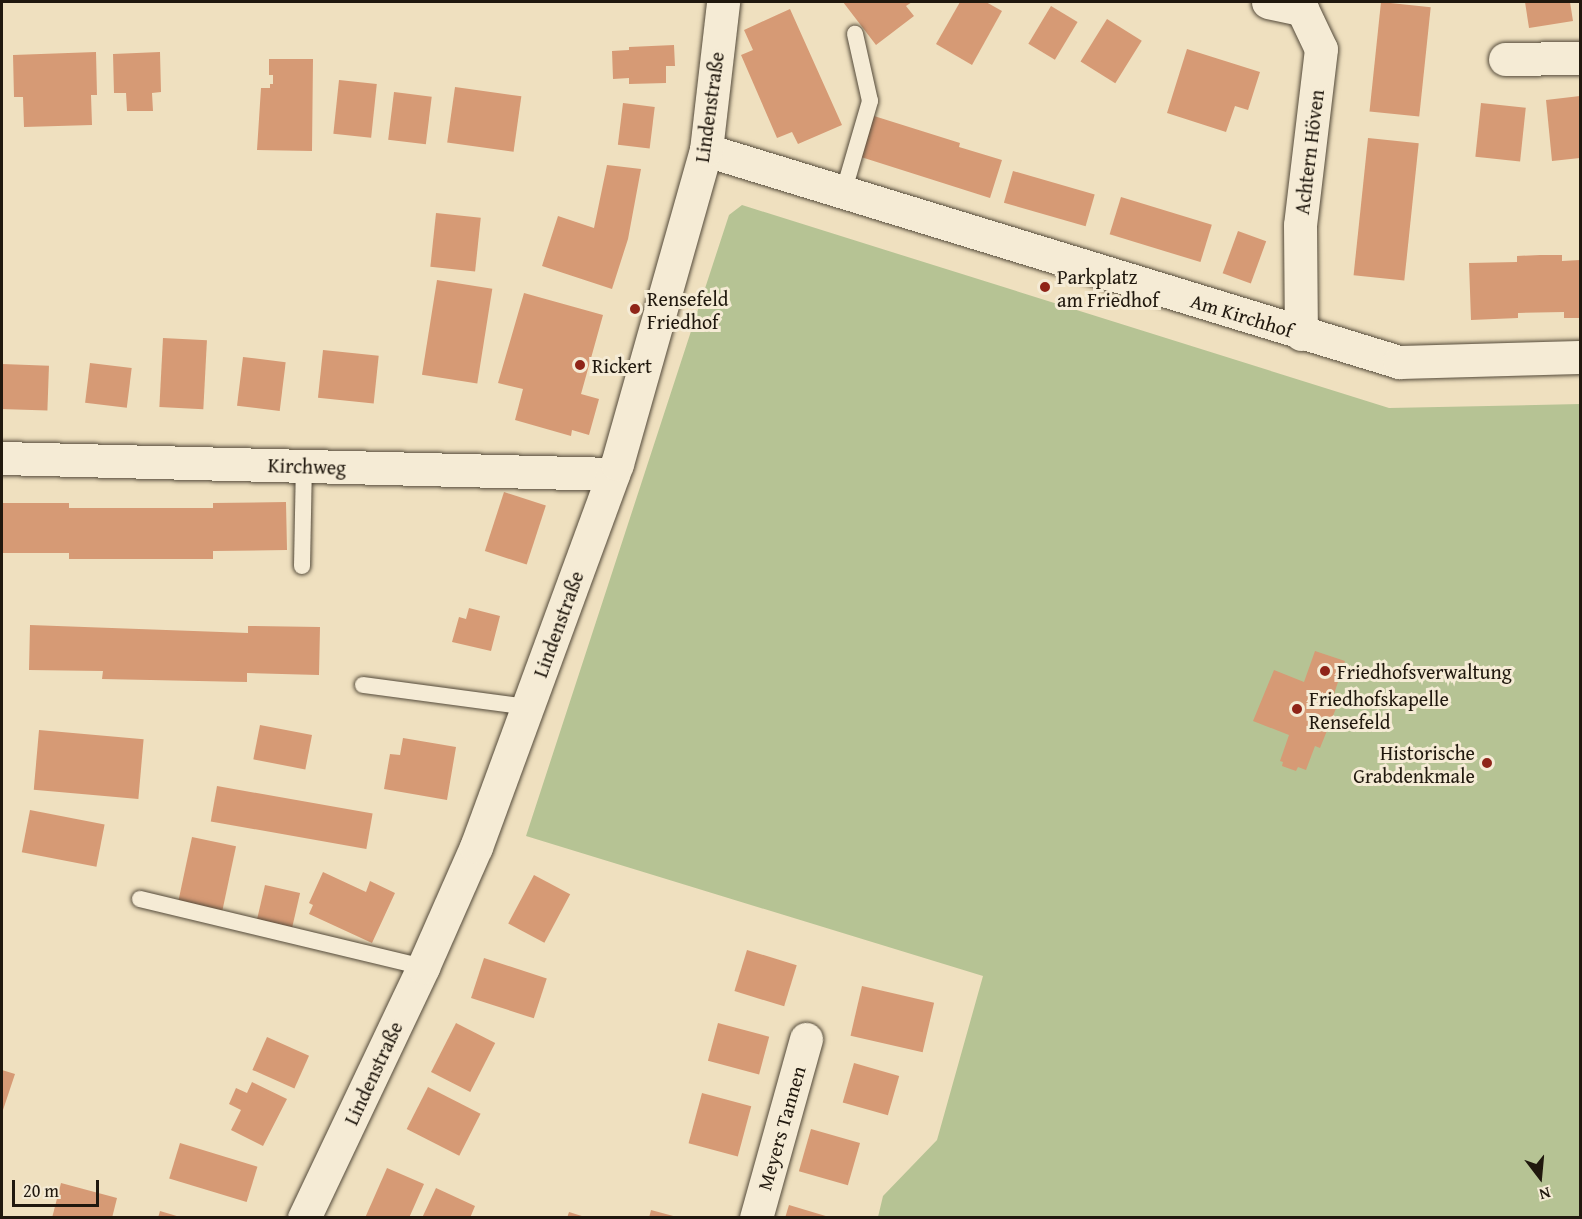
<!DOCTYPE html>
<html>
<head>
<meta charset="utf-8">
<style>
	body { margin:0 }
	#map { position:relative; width:1582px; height:1219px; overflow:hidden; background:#efe0bf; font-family:"Gentium Book Plus",serif }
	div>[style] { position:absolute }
	.green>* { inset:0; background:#b6c394 }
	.building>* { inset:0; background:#d69a75; transform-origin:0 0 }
	.roads { filter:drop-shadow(0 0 2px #544a3a) drop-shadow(0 0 2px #544a3a) }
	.service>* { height:16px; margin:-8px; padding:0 8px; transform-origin:8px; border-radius:8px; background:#f5ebd5 }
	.minor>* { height:33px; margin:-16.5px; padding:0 16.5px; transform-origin:16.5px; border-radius:16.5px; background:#f5ebd5 }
	.tertiary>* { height:33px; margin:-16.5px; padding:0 16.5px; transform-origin:16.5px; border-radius:16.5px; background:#f5ebd5 }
	.dots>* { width:16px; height:16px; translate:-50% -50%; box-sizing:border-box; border:3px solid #f5ebd5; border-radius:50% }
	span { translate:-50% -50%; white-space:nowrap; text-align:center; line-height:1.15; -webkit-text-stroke:6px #f5ebd5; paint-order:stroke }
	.street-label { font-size:20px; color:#20180e }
	.poi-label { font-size:20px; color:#20180e }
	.left { translate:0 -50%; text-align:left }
	.right { translate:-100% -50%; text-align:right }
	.frame { position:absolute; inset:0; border:3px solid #20180e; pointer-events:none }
	.north { position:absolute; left:1510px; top:1147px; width:60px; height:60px; -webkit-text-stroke:4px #f5ebd5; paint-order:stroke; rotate:164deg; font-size:16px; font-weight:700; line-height:24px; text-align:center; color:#20180e }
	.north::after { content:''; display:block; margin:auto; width:21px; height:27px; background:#20180e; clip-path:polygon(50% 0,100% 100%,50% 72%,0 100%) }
	.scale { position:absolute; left:12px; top:1180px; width:87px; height:27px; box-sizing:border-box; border:3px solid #20180e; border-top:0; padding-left:8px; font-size:18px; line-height:21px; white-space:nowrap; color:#20180e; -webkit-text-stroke:4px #f5ebd5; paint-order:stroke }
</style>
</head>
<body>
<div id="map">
	<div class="green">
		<i style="clip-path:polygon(742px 205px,1389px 408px,1580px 404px,1580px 1217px,878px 1217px,883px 1196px,937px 1140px,983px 976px,526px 836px,729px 215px)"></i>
	</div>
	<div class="building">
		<i style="clip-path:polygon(843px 2px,912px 2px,906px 6px,914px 16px,876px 45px)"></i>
		<i style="clip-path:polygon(960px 2px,986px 2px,1002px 11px,972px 65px,936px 44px)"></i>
		<i style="left:1381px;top:2px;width:50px;height:110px;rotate:6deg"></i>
		<i style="clip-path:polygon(1525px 2px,1570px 2px,1573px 21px,1529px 28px)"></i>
		<i style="left:1051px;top:6px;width:31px;height:44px;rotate:31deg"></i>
		<i style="clip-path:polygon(790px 9px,842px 125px,798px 144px,792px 132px,777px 138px,741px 55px,753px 50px,744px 30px)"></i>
		<i style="left:1107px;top:19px;width:41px;height:50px;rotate:32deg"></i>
		<i style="clip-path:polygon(674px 45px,675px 66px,666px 66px,666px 83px,629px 84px,629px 78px,613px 79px,612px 51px,629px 50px,629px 47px)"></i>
		<i style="clip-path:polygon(1187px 49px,1260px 72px,1248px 110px,1235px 106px,1226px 132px,1167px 113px)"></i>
		<i style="clip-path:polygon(96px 52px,97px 95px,91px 95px,92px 125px,24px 127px,23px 97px,14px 97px,13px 55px)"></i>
		<i style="clip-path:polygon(160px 52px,161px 92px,152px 93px,153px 111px,127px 111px,126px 93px,114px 93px,113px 54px)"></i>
		<i style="clip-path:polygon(269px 59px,313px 59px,312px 151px,257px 150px,261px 88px,270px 88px,270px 84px,273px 84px,273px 75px,269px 75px)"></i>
		<i style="left:339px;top:80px;width:38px;height:54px;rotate:6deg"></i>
		<i style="left:455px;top:87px;width:67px;height:56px;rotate:8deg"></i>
		<i style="left:394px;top:92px;width:38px;height:48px;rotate:7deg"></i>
		<i style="clip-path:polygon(1580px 96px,1580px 158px,1552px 161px,1546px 100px)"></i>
		<i style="left:623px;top:103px;width:32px;height:42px;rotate:7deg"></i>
		<i style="left:1481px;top:103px;width:45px;height:54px;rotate:6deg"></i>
		<i style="clip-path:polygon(874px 116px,960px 143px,959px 147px,1002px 160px,990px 198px,861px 157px)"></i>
		<i style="left:1368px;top:138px;width:51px;height:138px;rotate:6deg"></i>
		<i style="clip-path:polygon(607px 165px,641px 169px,628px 239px,612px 289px,542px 266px,558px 216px,594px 228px)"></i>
		<i style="left:1013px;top:171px;width:85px;height:33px;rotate:16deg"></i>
		<i style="left:1121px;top:197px;width:95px;height:39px;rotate:17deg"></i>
		<i style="left:436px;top:213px;width:45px;height:54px;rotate:6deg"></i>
		<i style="left:1238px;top:231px;width:30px;height:45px;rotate:20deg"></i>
		<i style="clip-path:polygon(1540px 255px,1562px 255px,1562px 261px,1580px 260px,1580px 318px,1564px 318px,1564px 312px,1518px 313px,1518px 318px,1471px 320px,1469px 263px,1517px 262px,1517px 256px)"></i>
		<i style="left:437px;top:280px;width:56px;height:96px;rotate:9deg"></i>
		<i style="clip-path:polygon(524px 293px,603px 315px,581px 394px,599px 399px,589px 435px,572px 430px,571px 436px,515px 420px,523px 389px,498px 383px)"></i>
		<i style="left:163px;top:338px;width:44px;height:69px;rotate:3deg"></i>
		<i style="left:323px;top:350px;width:56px;height:48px;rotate:6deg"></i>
		<i style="left:243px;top:357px;width:43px;height:49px;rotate:7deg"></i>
		<i style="left:90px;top:363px;width:42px;height:40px;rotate:7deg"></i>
		<i style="left:2px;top:364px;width:47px;height:45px;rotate:2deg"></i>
		<i style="left:504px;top:492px;width:44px;height:62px;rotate:18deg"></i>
		<i style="clip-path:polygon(286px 502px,287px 550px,213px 551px,213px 559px,69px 559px,69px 553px,2px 553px,2px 503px,69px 503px,69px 508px,213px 508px,213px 503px)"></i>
		<i style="clip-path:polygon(469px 608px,500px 616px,491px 651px,452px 642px,459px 617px,466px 619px)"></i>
		<i style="clip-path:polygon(30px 625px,248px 633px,248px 626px,320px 627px,319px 675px,247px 673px,247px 682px,102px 679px,103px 671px,29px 670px)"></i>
		<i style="clip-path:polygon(1315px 651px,1345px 661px,1334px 694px,1341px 696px,1320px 748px,1315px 746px,1306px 770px,1298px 767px,1296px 771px,1282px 766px,1283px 762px,1280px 761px,1289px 735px,1253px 721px,1274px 670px,1304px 682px)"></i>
		<i style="left:260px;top:725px;width:53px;height:35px;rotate:11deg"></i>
		<i style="left:39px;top:730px;width:105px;height:60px;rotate:5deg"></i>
		<i style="clip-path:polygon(403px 738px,456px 747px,447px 800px,384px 789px,390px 754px,400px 755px)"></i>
		<i style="left:217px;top:786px;width:158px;height:36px;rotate:10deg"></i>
		<i style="left:30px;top:810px;width:76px;height:43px;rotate:11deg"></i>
		<i style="left:192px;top:837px;width:45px;height:66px;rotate:12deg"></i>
		<i style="clip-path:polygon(323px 872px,366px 892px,370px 881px,395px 893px,372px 943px,309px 914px,313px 905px,309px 903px)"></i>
		<i style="left:534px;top:875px;width:41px;height:55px;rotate:28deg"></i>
		<i style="left:265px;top:885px;width:36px;height:35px;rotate:13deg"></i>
		<i style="left:747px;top:950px;width:52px;height:43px;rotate:17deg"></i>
		<i style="left:484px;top:958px;width:66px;height:42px;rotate:18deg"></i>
		<i style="left:862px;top:986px;width:74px;height:51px;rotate:13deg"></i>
		<i style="left:456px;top:1023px;width:44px;height:55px;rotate:27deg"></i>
		<i style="left:718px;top:1023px;width:53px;height:39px;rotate:15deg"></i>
		<i style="left:267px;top:1037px;width:46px;height:36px;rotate:24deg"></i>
		<i style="left:854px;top:1063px;width:47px;height:41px;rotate:16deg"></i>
		<i style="clip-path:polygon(2px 1070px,15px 1074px,2px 1113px)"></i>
		<i style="clip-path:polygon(252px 1082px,287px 1099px,263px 1146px,231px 1130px,241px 1110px,229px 1104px,236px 1088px,247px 1093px)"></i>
		<i style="left:428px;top:1087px;width:59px;height:47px;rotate:27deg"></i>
		<i style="left:702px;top:1093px;width:51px;height:52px;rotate:15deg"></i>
		<i style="left:811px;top:1129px;width:51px;height:44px;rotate:16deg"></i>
		<i style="left:180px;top:1143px;width:81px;height:37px;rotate:17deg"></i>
		<i style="clip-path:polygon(387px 1168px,424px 1184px,409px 1218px,365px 1218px)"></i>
		<i style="clip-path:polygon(61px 1183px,117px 1198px,112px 1218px,52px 1218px)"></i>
		<i style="clip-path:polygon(436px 1188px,475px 1206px,470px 1218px,422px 1218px)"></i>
		<i style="clip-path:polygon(789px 1205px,829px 1217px,829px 1218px,785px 1218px)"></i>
		<i style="clip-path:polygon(651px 1210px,677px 1217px,677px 1218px,649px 1218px)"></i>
		<i style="clip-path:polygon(160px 1211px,180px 1217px,180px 1218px,158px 1218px)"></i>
		<i style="clip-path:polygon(569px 1212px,585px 1217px,585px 1218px,567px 1218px)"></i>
	</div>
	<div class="roads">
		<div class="service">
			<i style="left:844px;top:190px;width:93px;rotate:-73.7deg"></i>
			<i style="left:870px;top:101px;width:69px;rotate:-102.6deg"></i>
			<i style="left:302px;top:566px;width:100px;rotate:-88.9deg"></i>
			<i style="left:363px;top:685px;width:165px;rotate:7.6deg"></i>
			<i style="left:140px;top:899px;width:291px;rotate:13.5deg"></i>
		</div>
		<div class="minor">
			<i style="left:1268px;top:2px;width:35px;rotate:12deg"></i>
			<i style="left:1302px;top:9px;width:44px;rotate:64.6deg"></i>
			<i style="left:1321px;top:49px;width:177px;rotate:96.8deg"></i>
			<i style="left:1300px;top:225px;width:109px;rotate:89.5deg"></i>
			<i style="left:1505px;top:59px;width:75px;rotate:-0.8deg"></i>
			<i style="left:706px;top:150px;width:725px;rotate:17.01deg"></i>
			<i style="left:1399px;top:362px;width:181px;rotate:-1.6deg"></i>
			<i style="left:2px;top:458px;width:611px;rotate:1.5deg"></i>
			<i style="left:756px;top:1218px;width:186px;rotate:-74.4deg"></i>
		</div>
		<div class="tertiary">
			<i style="left:304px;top:1218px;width:278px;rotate:-64.6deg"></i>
			<i style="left:423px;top:967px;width:131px;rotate:-66.2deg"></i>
			<i style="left:476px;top:847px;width:408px;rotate:-69.8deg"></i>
			<i style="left:617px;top:464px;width:326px;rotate:-74.2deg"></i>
			<i style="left:706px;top:150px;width:149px;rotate:-83.4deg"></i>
		</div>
	</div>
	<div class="dots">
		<i style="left:1045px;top:287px;background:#8f2418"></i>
		<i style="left:635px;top:309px;background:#8f2418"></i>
		<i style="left:580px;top:365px;background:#8f2418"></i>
		<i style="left:1325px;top:671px;background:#8f2418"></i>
		<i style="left:1297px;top:709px;background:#8f2418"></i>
		<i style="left:1487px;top:763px;background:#8f2418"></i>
	</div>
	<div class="street-label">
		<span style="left:709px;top:107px;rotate:-82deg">Lindenstraße</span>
		<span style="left:1309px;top:152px;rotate:-83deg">Achtern Höven</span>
		<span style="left:1242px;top:315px;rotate:17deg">Am Kirchhof</span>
		<span style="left:307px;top:466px;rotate:2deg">Kirchweg</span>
		<span style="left:558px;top:624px;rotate:-70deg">Lindenstraße</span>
		<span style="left:373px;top:1073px;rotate:-65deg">Lindenstraße</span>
		<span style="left:781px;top:1128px;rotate:-74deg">Meyers Tannen</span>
	</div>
	<div class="poi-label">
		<span class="left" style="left:1057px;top:288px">Parkplatz<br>am Friedhof</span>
		<span class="left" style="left:647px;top:310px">Rensefeld<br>Friedhof</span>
		<span class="left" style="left:592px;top:365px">Rickert</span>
		<span class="left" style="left:1337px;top:671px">Friedhofsverwaltung</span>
		<span class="left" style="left:1309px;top:710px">Friedhofskapelle<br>Rensefeld</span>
		<span class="right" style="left:1475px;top:764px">Historische<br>Grabdenkmale</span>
	</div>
	<div class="frame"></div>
	<div class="north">N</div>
	<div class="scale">20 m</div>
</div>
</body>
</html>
